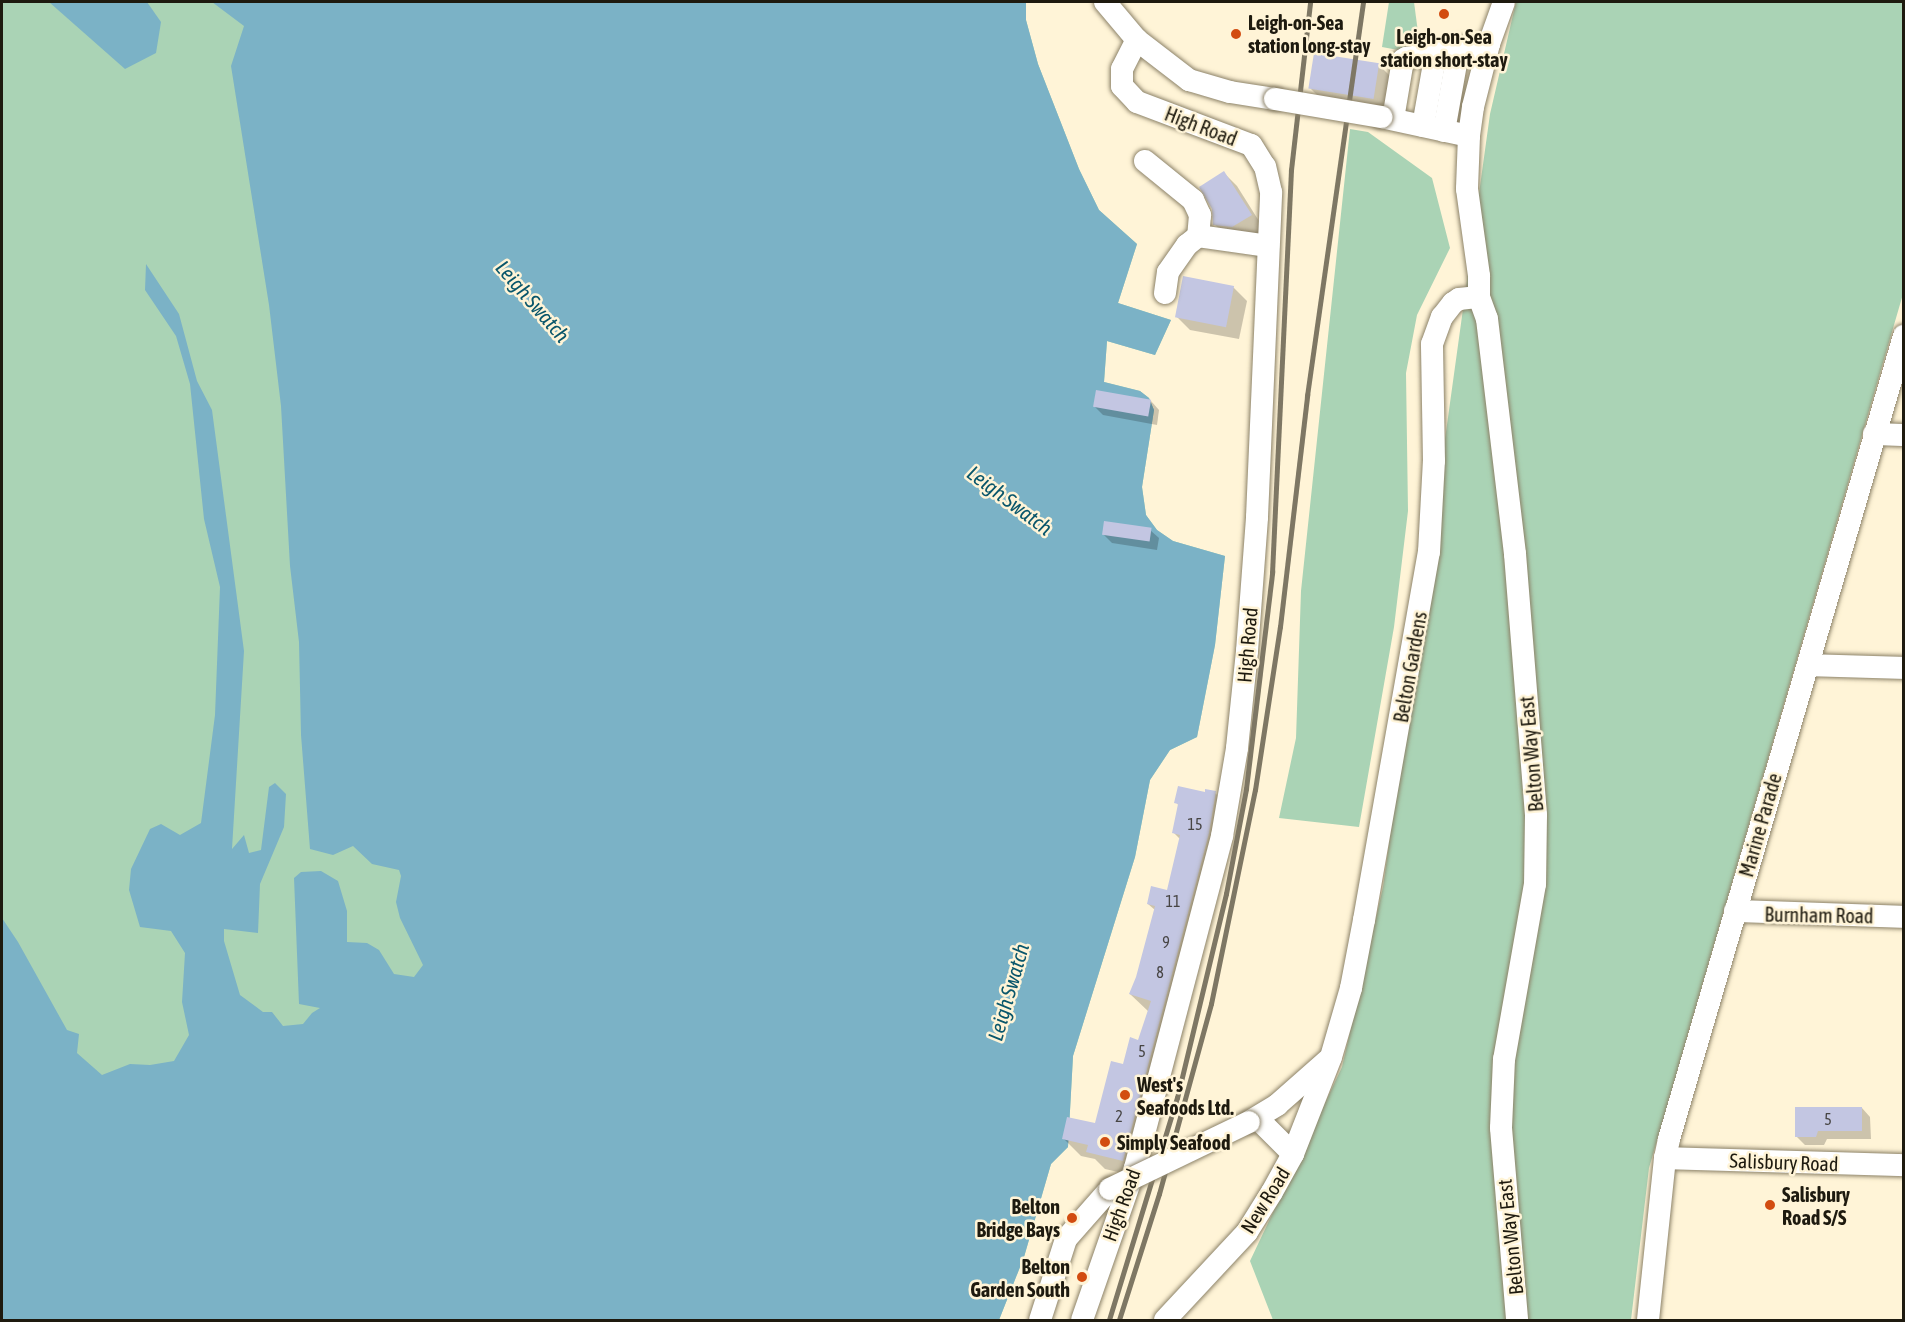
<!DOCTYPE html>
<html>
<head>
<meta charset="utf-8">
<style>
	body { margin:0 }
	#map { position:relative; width:1905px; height:1322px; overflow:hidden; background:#fff4d7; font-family:"Asap Condensed",sans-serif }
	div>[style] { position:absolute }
	.green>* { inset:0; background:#aad3b5 }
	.water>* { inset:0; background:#7bb2c6 }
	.shadow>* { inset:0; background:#0003 }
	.building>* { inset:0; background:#c3c6e2; transform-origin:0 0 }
	.roads { filter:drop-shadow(0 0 2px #8c8268) drop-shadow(0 0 2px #8c8268) }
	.minor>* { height:22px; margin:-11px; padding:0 11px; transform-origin:11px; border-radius:11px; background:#fff }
	.rail>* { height:4.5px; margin:-2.25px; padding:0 2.25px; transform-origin:2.25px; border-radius:2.25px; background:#7e7764 }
	.bridges { filter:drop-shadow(0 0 2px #8c8268) drop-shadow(0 0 2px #8c8268) }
	.minor-bridge>* { height:22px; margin:-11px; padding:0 11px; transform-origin:11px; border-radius:11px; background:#fff }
	.dots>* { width:16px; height:16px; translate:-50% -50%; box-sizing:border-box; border:3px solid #fff4d7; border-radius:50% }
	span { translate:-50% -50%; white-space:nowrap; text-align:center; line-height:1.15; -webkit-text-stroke:5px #fff4d7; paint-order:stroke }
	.number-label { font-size:16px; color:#474544 }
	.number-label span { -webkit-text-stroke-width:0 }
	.poi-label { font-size:20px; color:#1e1a0f; font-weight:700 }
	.left { translate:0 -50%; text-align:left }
	.right { translate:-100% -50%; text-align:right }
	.street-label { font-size:20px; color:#1e1a0f }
	.water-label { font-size:21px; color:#09566b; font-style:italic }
	.frame { position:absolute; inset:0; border:3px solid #1e1a0f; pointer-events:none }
</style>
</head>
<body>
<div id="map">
	<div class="green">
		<i style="clip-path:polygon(2px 2px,1026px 2px,1026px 20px,1038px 64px,1079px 169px,1099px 210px,1137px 244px,1118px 303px,1171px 320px,1155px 355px,1107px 341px,1104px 382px,1140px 391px,1149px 398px,1154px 410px,1142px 487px,1146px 515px,1157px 530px,1173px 541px,1225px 556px,1215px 645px,1197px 737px,1170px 750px,1150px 780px,1135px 857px,1073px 1056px,1068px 1147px,1051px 1164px,1024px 1257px,999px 1320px,2px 1320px)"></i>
		<i style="clip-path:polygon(1389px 2px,1414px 2px,1419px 40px,1398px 50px,1382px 47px)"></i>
		<i style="clip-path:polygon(1516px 2px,1903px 2px,1903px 294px,1649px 1168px,1631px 1320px,1273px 1320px,1250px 1261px,1342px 1067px,1383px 887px,1490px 114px)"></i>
		<i style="clip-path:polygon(1350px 129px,1368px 132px,1432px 178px,1450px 248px,1417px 315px,1406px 373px,1408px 511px,1394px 627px,1359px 827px,1279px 818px,1296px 738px,1301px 591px)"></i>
	</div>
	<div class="water">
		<i style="clip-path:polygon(49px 2px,147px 2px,161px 22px,156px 53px,125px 69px)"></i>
		<i style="clip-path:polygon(212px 2px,1026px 2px,1026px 20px,1038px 64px,1079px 169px,1099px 210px,1137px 244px,1118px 303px,1171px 320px,1155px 355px,1107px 341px,1104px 382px,1140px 391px,1149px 398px,1154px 410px,1142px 487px,1146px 515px,1157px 530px,1173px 541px,1225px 556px,1215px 645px,1197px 737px,1170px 750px,1150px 780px,1135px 857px,1073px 1056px,1068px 1147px,1051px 1164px,1024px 1257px,999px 1320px,2px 1320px,2px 918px,18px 942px,67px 1030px,79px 1034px,77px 1053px,102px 1075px,130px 1064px,150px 1065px,174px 1061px,189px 1035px,182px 1002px,185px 953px,171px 931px,140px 927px,129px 890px,131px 869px,150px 829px,161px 824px,180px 835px,201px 823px,215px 715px,220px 587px,204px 519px,190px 384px,176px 336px,145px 290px,146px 264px,179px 314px,197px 381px,212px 410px,244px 651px,232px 849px,244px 835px,249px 853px,261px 850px,269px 787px,275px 783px,286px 794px,284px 827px,260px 884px,258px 933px,224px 929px,224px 941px,240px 995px,263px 1012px,272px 1012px,283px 1026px,303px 1024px,312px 1013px,320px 1008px,299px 1004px,294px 878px,301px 872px,321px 871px,338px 881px,347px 911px,347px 942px,367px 943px,379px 950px,394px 974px,414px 977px,423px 965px,400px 918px,396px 902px,401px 876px,399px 870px,372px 864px,353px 846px,333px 855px,310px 849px,301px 735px,299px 642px,290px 566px,281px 406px,269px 305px,231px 66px,244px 26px)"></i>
	</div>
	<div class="shadow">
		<i style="clip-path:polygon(1379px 65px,1392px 78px,1387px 112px,1324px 102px,1311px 89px)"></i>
		<i style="clip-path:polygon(1224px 173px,1237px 186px,1264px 229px,1246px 240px,1228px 237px,1214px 224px)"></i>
		<i style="clip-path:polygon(1233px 287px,1247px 301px,1239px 339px,1190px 330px,1176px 316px)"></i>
		<i style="clip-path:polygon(1151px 401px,1159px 410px,1157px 425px,1103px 415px,1094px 406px)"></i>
		<i style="clip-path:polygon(1150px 530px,1159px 538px,1157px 550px,1112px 543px,1103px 534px)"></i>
		<i style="clip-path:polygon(1215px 793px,1233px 810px,1140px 1177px,1105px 1169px,1095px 1159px,1081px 1156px,1063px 1138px,1096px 1125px,1124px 1066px,1139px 1041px,1149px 1012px,1130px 994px,1138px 978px,1155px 910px,1148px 904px,1168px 892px,1180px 839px,1174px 833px,1179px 806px,1176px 802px)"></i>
		<i style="clip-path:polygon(1862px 1108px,1870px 1117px,1871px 1139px,1827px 1139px,1824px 1145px,1805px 1145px,1796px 1136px)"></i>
	</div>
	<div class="building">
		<i style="left:1314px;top:53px;width:66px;height:36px;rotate:9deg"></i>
		<i style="clip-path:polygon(1224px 171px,1252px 215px,1232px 227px,1213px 225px,1212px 209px,1199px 187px)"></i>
		<i style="left:1183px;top:276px;width:52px;height:42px;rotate:11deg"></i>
		<i style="left:1096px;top:390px;width:56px;height:17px;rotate:10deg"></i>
		<i style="left:1104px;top:521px;width:48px;height:14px;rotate:8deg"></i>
		<i style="clip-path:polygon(1178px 786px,1205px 792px,1205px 789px,1216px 791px,1209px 833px,1123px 1161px,1086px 1152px,1088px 1145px,1062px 1139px,1067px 1117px,1095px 1123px,1111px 1061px,1123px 1064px,1130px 1037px,1138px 1040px,1151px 1001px,1129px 994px,1136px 977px,1155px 906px,1147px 904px,1151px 886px,1167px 890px,1180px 835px,1172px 833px,1178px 804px,1174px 803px)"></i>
		<i style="clip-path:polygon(1795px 1107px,1862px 1107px,1862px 1131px,1818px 1131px,1816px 1137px,1795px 1137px)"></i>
	</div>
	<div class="roads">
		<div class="minor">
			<i style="left:1105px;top:2px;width:50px;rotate:49.9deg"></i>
			<i style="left:1137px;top:40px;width:66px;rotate:37.6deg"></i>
			<i style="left:1189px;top:80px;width:43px;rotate:16.3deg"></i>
			<i style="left:1230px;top:92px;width:46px;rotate:8.8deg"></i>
			<i style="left:1504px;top:2px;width:45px;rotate:109.7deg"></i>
			<i style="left:1489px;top:44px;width:65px;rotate:104.3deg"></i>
			<i style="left:1473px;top:107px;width:29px;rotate:98deg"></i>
			<i style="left:1469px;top:136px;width:53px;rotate:92.2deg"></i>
			<i style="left:1467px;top:189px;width:88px;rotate:82.1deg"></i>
			<i style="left:1479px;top:276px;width:21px;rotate:90deg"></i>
			<i style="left:1479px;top:297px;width:23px;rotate:70deg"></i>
			<i style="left:1487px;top:319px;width:237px;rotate:83.2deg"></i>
			<i style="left:1515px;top:554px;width:262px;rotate:85.4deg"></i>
			<i style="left:1536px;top:815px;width:69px;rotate:90.8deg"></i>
			<i style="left:1535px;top:884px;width:178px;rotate:100deg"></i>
			<i style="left:1504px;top:1059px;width:69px;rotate:92.5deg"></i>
			<i style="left:1501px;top:1128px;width:193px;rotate:85.2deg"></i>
			<i style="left:1381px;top:117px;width:90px;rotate:12.2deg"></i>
			<i style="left:1393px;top:119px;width:60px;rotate:-80.4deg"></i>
			<i style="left:1403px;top:60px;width:4px;rotate:-34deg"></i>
			<i style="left:1406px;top:58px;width:84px;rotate:-9.6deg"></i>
			<i style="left:1423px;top:126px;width:75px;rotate:-80deg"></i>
			<i style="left:1444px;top:131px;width:85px;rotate:-79.9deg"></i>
			<i style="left:1145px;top:161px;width:62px;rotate:39.1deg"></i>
			<i style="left:1193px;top:200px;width:17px;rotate:65deg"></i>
			<i style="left:1200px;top:215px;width:21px;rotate:95deg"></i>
			<i style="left:1198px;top:236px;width:71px;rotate:8.1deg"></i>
			<i style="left:1165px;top:293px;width:21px;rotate:-82deg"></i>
			<i style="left:1168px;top:272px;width:33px;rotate:-55deg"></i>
			<i style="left:1187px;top:245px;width:14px;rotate:-39deg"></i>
			<i style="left:1874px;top:434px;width:30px;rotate:2deg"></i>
			<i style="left:1808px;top:665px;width:96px;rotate:1.8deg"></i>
			<i style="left:1735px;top:911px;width:169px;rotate:2deg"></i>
			<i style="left:1257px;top:1118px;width:51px;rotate:45deg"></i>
			<i style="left:1249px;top:1122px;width:33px;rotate:-31deg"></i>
			<i style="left:1277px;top:1105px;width:68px;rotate:-41.4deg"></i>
			<i style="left:1665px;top:1158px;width:239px;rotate:1.7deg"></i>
			<i style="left:1040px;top:1320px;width:85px;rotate:-72.2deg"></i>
			<i style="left:1066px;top:1239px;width:67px;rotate:-48.7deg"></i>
			<i style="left:1082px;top:1320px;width:161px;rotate:-70.8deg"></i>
			<i style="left:1135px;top:1168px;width:343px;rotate:-75.3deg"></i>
			<i style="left:1222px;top:836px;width:89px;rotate:-80.3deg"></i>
			<i style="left:1237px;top:748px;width:98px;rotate:-84.1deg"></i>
			<i style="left:1247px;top:651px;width:134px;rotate:-85.7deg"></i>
			<i style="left:1257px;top:517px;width:325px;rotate:-87.5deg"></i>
			<i style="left:1271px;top:192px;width:26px;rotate:-103deg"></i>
			<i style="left:1265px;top:167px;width:26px;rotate:-122deg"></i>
			<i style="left:1251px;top:145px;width:122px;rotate:-159.3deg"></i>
			<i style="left:1137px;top:102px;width:22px;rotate:-133deg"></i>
			<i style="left:1122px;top:86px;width:17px;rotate:-90deg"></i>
			<i style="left:1122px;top:69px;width:33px;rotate:-63deg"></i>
			<i style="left:1165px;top:1320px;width:120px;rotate:-47deg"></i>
			<i style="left:1247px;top:1232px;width:47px;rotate:-58deg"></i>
			<i style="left:1272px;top:1192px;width:43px;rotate:-61.1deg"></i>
			<i style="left:1293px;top:1154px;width:104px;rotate:-68.6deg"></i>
			<i style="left:1331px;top:1057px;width:72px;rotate:-73.8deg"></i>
			<i style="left:1351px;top:988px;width:69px;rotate:-79.2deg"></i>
			<i style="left:1364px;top:920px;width:374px;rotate:-80deg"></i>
			<i style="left:1429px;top:552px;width:91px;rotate:-86.9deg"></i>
			<i style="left:1434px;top:461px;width:117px;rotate:-91deg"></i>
			<i style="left:1432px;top:344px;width:29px;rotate:-70deg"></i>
			<i style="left:1442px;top:317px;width:18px;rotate:-52deg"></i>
			<i style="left:1453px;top:303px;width:7px;rotate:-34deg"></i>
			<i style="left:1459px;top:299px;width:20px;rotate:-6deg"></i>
			<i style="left:1648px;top:1320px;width:163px;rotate:-84deg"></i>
			<i style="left:1665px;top:1158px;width:19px;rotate:-78deg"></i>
			<i style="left:1669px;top:1139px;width:837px;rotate:-73.69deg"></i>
		</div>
	</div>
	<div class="rail">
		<i style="left:1109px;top:1320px;width:232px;rotate:-73deg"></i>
		<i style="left:1177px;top:1098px;width:210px;rotate:-76.5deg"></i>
		<i style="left:1226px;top:894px;width:107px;rotate:-79.2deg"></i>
		<i style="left:1246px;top:789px;width:218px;rotate:-83.1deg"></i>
		<i style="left:1272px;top:573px;width:403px;rotate:-87.3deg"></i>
		<i style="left:1291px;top:170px;width:169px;rotate:-83.5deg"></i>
		<i style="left:1119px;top:1320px;width:132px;rotate:-72.4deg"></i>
		<i style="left:1159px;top:1194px;width:197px;rotate:-74.7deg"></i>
		<i style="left:1211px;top:1004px;width:218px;rotate:-78.4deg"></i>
		<i style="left:1255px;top:790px;width:165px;rotate:-81.3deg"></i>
		<i style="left:1280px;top:627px;width:233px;rotate:-83.3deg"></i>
		<i style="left:1307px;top:396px;width:398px;rotate:-81.9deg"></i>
	</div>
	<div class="bridges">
		<div class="minor-bridge">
			<i style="left:1275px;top:99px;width:108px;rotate:9.6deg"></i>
			<i style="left:1110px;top:1189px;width:154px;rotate:-25.7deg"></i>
		</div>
	</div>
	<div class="dots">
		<i style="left:1444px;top:14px;background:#d24c10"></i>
		<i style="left:1236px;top:34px;background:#d24c10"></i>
		<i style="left:1125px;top:1095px;background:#d24c10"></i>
		<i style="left:1105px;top:1142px;background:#d24c10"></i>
		<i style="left:1770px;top:1205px;background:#d24c10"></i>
		<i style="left:1072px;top:1218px;background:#d24c10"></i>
		<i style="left:1082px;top:1277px;background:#d24c10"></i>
	</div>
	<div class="number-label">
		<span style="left:1195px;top:824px">15</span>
		<span style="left:1173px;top:901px">11</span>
		<span style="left:1166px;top:942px">9</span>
		<span style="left:1160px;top:972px">8</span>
		<span style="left:1142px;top:1051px">5</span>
		<span style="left:1119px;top:1116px">2</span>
		<span style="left:1828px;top:1119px">5</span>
	</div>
	<div class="poi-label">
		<span class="left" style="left:1248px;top:34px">Leigh-on-Sea<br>station long-stay</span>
		<span style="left:1444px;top:48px">Leigh-on-Sea<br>station short-stay</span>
		<span class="left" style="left:1137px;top:1096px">West's<br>Seafoods Ltd.</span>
		<span class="left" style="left:1117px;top:1142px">Simply Seafood</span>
		<span class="left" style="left:1782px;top:1206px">Salisbury<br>Road S/S</span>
		<span class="right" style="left:1060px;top:1218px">Belton<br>Bridge Bays</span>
		<span class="right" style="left:1070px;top:1278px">Belton<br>Garden South</span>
	</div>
	<div class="street-label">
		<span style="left:1201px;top:126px;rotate:21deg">High Road</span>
		<span style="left:1247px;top:645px;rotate:-85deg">High Road</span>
		<span style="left:1410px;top:667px;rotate:-80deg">Belton Gardens</span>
		<span style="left:1531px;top:754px;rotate:-95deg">Belton Way East</span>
		<span style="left:1760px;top:825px;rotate:-74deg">Marine Parade</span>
		<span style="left:1819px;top:915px;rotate:1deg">Burnham Road</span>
		<span style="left:1784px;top:1162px;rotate:2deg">Salisbury Road</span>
		<span style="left:1265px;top:1200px;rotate:-58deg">New Road</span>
		<span style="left:1121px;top:1205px;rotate:-70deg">High Road</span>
		<span style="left:1510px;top:1237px;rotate:-96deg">Belton Way East</span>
	</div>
	<div class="water-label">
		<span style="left:533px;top:301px;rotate:49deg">Leigh Swatch</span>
		<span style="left:1010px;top:500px;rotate:37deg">Leigh Swatch</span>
		<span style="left:1008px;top:992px;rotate:-74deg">Leigh Swatch</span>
	</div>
	<div class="frame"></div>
</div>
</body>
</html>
